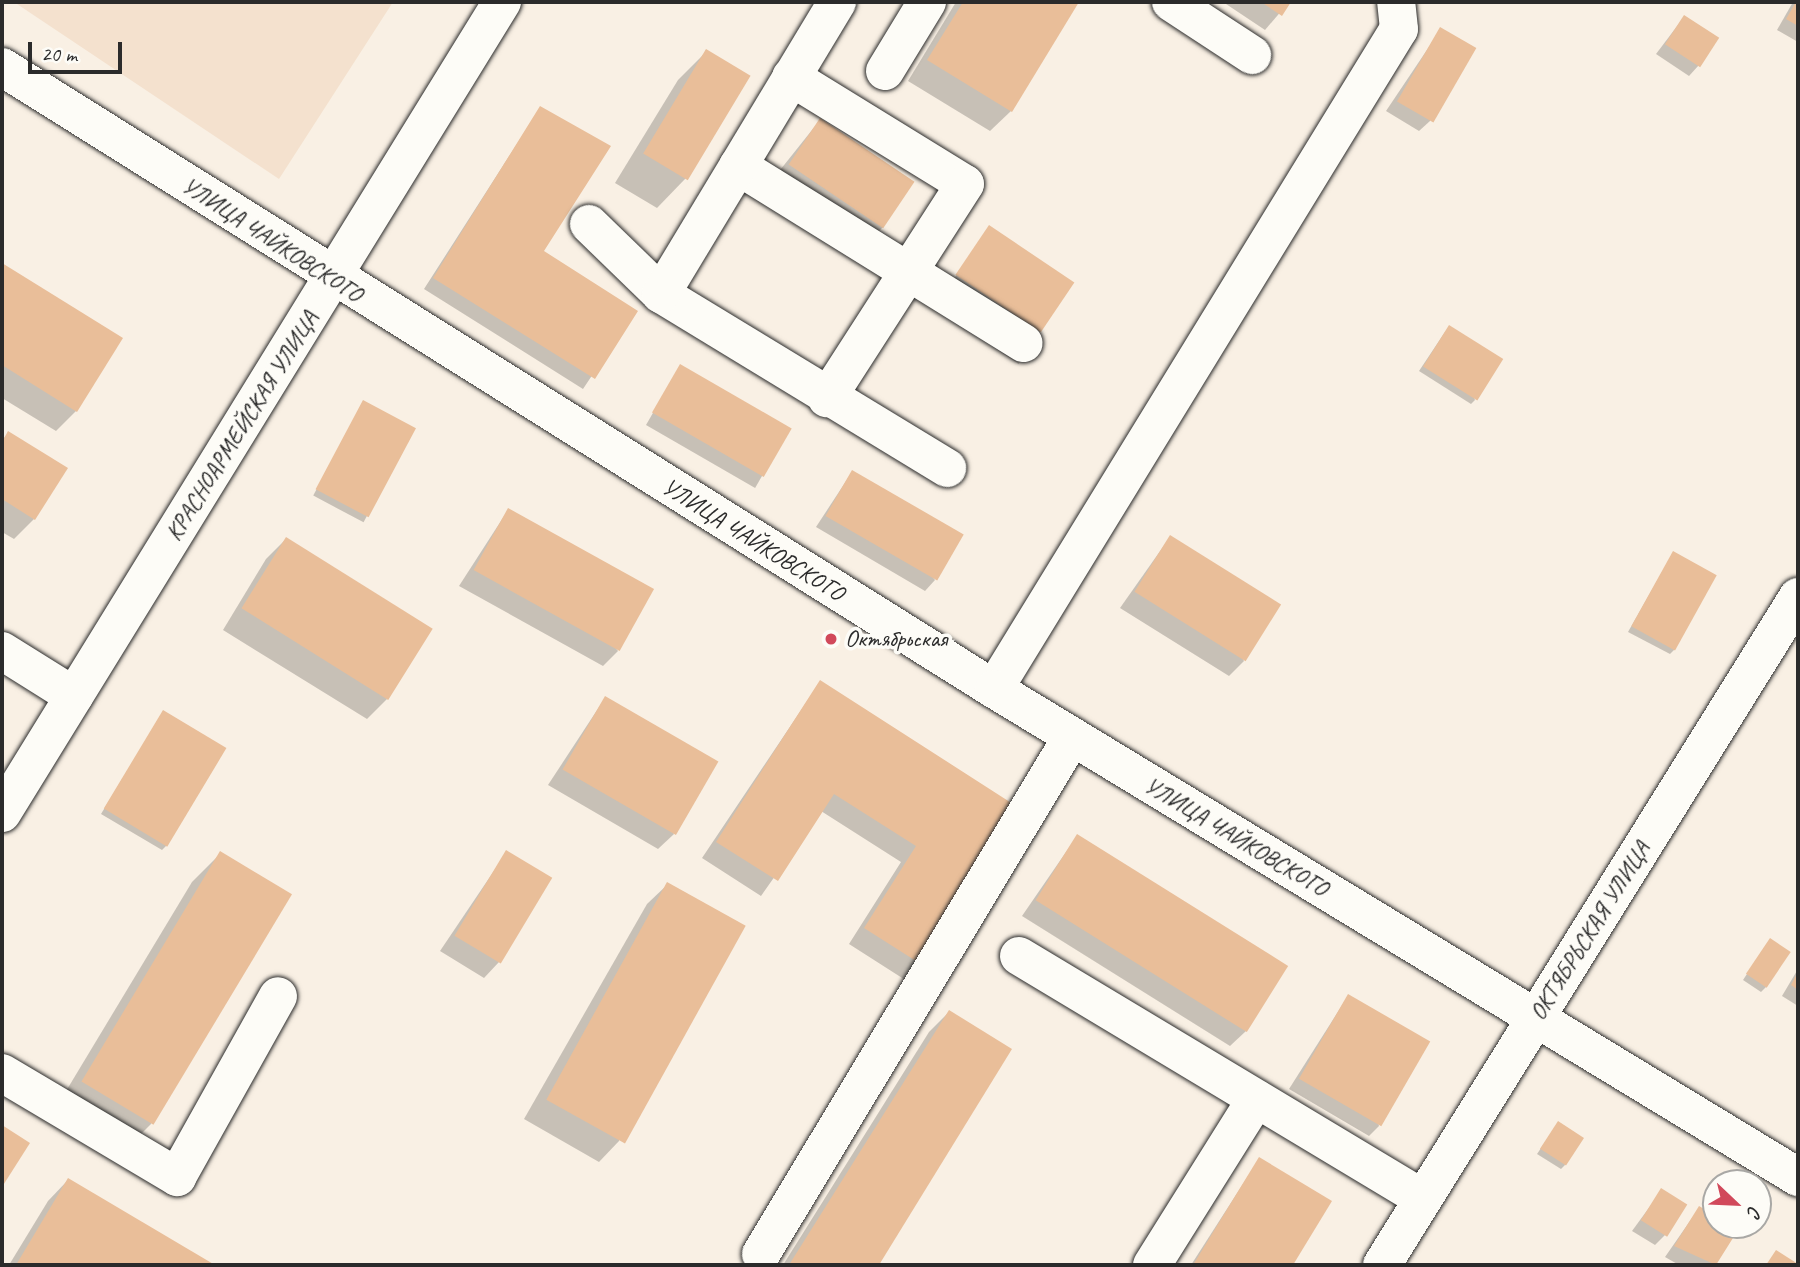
<!DOCTYPE html>
<html>
<head>
<meta charset="utf-8">
<style>
	body { margin:0 }
	#map { position:relative; width:1800px; height:1267px; overflow:hidden; background:#f9f0e4; font-family:Caveat,sans-serif }
	div>[style] { position:absolute }
	.built>* { inset:0; background:#f4e1ce }
	.shadow>* { inset:0; background:#0003; transform-origin:0 0 }
	.building>* { inset:0; background:#e9be99; transform-origin:0 0 }
	.roads { filter:drop-shadow(0 0 2px #2b2b2b) drop-shadow(0 0 2px #2b2b2b) }
	.minor>* { height:38px; margin:-19px; padding:0 19px; transform-origin:19px; border-radius:19px; background:#fdfcf7 }
	.major>* { height:38px; margin:-19px; padding:0 19px; transform-origin:19px; border-radius:19px; background:#fdfcf7 }
	.dots>* { width:19px; height:19px; translate:-50% -50%; box-sizing:border-box; border:4px solid #fdfcf7; border-radius:50% }
	span { translate:-50% -50%; white-space:nowrap; text-align:center; line-height:1.15; -webkit-text-stroke:7px #fdfcf7; paint-order:stroke }
	.street-label { font-size:24px; color:#2b2b2b }
	.poi-label { font-size:24px; color:#2b2b2b }
	.left { translate:0 -50%; text-align:left }
	.frame { position:absolute; inset:0; border:4px solid #2b2b2b; pointer-events:none }
	.north { position:absolute; left:1702px; top:1169px; width:70px; height:70px; box-sizing:border-box; background:#fdfcf7; border:2px solid #a9a8a5; border-radius:50%; rotate:113deg; font-size:19px; font-weight:700; line-height:28px; text-align:center; color:#2b2b2b }
	.north::after { content:''; display:block; margin:auto; width:24px; height:32px; background:#d1495b; clip-path:polygon(50% 0,100% 100%,50% 72%,0 100%) }
	.scale { position:absolute; left:28px; top:42px; width:94px; height:32px; box-sizing:border-box; border:4px solid #2b2b2b; border-top:0; padding-left:9px; font-size:21px; line-height:24px; white-space:nowrap; color:#2b2b2b; -webkit-text-stroke:5px #fdfcf7; paint-order:stroke }
</style>
</head>
<body>
<div id="map">
	<div class="built">
		<i style="clip-path:polygon(14px 2px,393px 2px,279px 179px)"></i>
	</div>
	<div class="shadow">
		<i style="clip-path:polygon(956px 2px,1077px 2px,1011px 111px,990px 131px,908px 81px)"></i>
		<i style="clip-path:polygon(1223px 2px,1289px 2px,1265px 30px)"></i>
		<i style="clip-path:polygon(1793px 2px,1798px 2px,1798px 42px,1777px 30px)"></i>
		<i style="clip-path:polygon(1684px 17px,1699px 65px,1689px 76px,1656px 54px)"></i>
		<i style="clip-path:polygon(1441px 29px,1430px 121px,1419px 131px,1386px 111px)"></i>
		<i style="clip-path:polygon(707px 51px,748px 76px,685px 179px,657px 208px,615px 183px,678px 80px)"></i>
		<i style="clip-path:polygon(540px 108px,542px 252px,635px 311px,583px 389px,424px 289px)"></i>
		<i style="clip-path:polygon(820px 120px,883px 227px,854px 256px,761px 194px)"></i>
		<i style="left:989px;top:227px;width:101px;height:97px;rotate:34deg"></i>
		<i style="clip-path:polygon(2px 265px,121px 339px,76px 411px,56px 431px,2px 398px)"></i>
		<i style="clip-path:polygon(1445px 332px,1475px 400px,1471px 404px,1419px 371px)"></i>
		<i style="left:680px;top:366px;width:126px;height:68px;rotate:30deg"></i>
		<i style="left:363px;top:402px;width:57px;height:106px;rotate:28deg"></i>
		<i style="clip-path:polygon(9px 433px,34px 519px,14px 539px,2px 532px,2px 440px)"></i>
		<i style="clip-path:polygon(852px 472px,935px 580px,925px 591px,816px 527px)"></i>
		<i style="clip-path:polygon(508px 510px,618px 651px,603px 666px,459px 586px)"></i>
		<i style="clip-path:polygon(1170px 537px,1244px 661px,1229px 676px,1120px 608px)"></i>
		<i style="clip-path:polygon(286px 539px,388px 698px,367px 719px,223px 630px,266px 559px)"></i>
		<i style="clip-path:polygon(1673px 553px,1674px 650px,1670px 654px,1628px 632px)"></i>
		<i style="clip-path:polygon(820px 682px,1024px 813px,910px 983px,849px 944px,901px 862px,821px 811px,761px 896px,702px 858px)"></i>
		<i style="clip-path:polygon(605px 698px,674px 834px,658px 849px,548px 785px)"></i>
		<i style="clip-path:polygon(163px 712px,166px 846px,162px 850px,101px 814px)"></i>
		<i style="clip-path:polygon(1077px 836px,1246px 1031px,1230px 1046px,1022px 916px)"></i>
		<i style="clip-path:polygon(221px 853px,151px 1124px,123px 1152px,54px 1111px,192px 882px)"></i>
		<i style="clip-path:polygon(506px 853px,499px 962px,484px 978px,440px 951px)"></i>
		<i style="clip-path:polygon(668px 884px,619px 1141px,599px 1162px,524px 1119px,647px 904px)"></i>
		<i style="clip-path:polygon(1766px 945px,1766px 987px,1761px 992px,1743px 980px)"></i>
		<i style="clip-path:polygon(1798px 969px,1798px 1006px,1782px 996px)"></i>
		<i style="clip-path:polygon(1348px 996px,1379px 1126px,1369px 1136px,1289px 1089px)"></i>
		<i style="clip-path:polygon(949px 1012px,1009px 1050px,877px 1265px,783px 1265px,929px 1032px)"></i>
		<i style="clip-path:polygon(1558px 1123px,1565px 1165px,1561px 1169px,1537px 1154px)"></i>
		<i style="clip-path:polygon(1259px 1159px,1329px 1202px,1291px 1265px,1191px 1265px)"></i>
		<i style="clip-path:polygon(68px 1180px,211px 1265px,9px 1265px,48px 1201px)"></i>
		<i style="clip-path:polygon(1662px 1190px,1665px 1235px,1655px 1245px,1632px 1231px)"></i>
		<i style="clip-path:polygon(1699px 1208px,1716px 1225px,1736px 1231px,1713px 1265px,1679px 1265px,1665px 1257px)"></i>
	</div>
	<div class="building">
		<i style="clip-path:polygon(963px 2px,1079px 2px,1012px 112px,927px 60px)"></i>
		<i style="clip-path:polygon(1261px 2px,1291px 2px,1282px 16px)"></i>
		<i style="clip-path:polygon(1796px 2px,1798px 2px,1798px 26px,1786px 19px)"></i>
		<i style="left:1684px;top:15px;width:42px;height:35px;rotate:33deg"></i>
		<i style="left:1440px;top:27px;width:42px;height:86px;rotate:30deg"></i>
		<i style="left:706px;top:49px;width:52px;height:122px;rotate:31deg"></i>
		<i style="clip-path:polygon(540px 106px,611px 146px,544px 251px,638px 311px,595px 379px,433px 278px)"></i>
		<i style="left:820px;top:118px;width:114px;height:56px;rotate:34deg"></i>
		<i style="left:989px;top:225px;width:103px;height:60px;rotate:34deg"></i>
		<i style="clip-path:polygon(2px 263px,123px 338px,77px 412px,2px 365px)"></i>
		<i style="left:1449px;top:325px;width:64px;height:49px;rotate:32deg"></i>
		<i style="left:680px;top:364px;width:129px;height:56px;rotate:30deg"></i>
		<i style="left:363px;top:400px;width:60px;height:101px;rotate:28deg"></i>
		<i style="clip-path:polygon(8px 431px,68px 468px,35px 520px,2px 499px,2px 442px)"></i>
		<i style="left:852px;top:470px;width:129px;height:53px;rotate:30deg"></i>
		<i style="left:508px;top:508px;width:167px;height:71px;rotate:29deg"></i>
		<i style="left:1170px;top:535px;width:131px;height:67px;rotate:32deg"></i>
		<i style="left:286px;top:537px;width:173px;height:84px;rotate:32deg"></i>
		<i style="left:1673px;top:551px;width:50px;height:86px;rotate:29deg"></i>
		<i style="clip-path:polygon(820px 680px,1027px 813px,927px 968px,864px 928px,916px 846px,834px 794px,778px 881px,716px 842px)"></i>
		<i style="left:605px;top:696px;width:131px;height:85px;rotate:30deg"></i>
		<i style="left:163px;top:710px;width:74px;height:115px;rotate:31deg"></i>
		<i style="left:1077px;top:834px;width:249px;height:78px;rotate:32deg"></i>
		<i style="left:506px;top:850px;width:54px;height:100px;rotate:31deg"></i>
		<i style="left:220px;top:851px;width:84px;height:269px;rotate:31deg"></i>
		<i style="left:667px;top:882px;width:90px;height:249px;rotate:29deg"></i>
		<i style="left:1770px;top:938px;width:25px;height:43px;rotate:34deg"></i>
		<i style="clip-path:polygon(1798px 972px,1798px 990px,1791px 985px)"></i>
		<i style="left:1348px;top:994px;width:95px;height:98px;rotate:30deg"></i>
		<i style="clip-path:polygon(949px 1010px,1012px 1049px,879px 1265px,789px 1265px)"></i>
		<i style="left:1558px;top:1121px;width:31px;height:33px;rotate:33deg"></i>
		<i style="clip-path:polygon(2px 1125px,30px 1143px,2px 1187px)"></i>
		<i style="clip-path:polygon(1259px 1157px,1332px 1201px,1293px 1265px,1193px 1265px)"></i>
		<i style="clip-path:polygon(68px 1178px,215px 1265px,16px 1265px)"></i>
		<i style="left:1661px;top:1188px;width:31px;height:38px;rotate:32deg"></i>
		<i style="clip-path:polygon(1699px 1206px,1716px 1216px,1716px 1225px,1738px 1230px,1716px 1265px,1674px 1246px)"></i>
		<i style="clip-path:polygon(1776px 1250px,1798px 1264px,1798px 1265px,1766px 1265px)"></i>
	</div>
	<div class="roads">
		<div class="minor">
			<i style="left:1171px;top:2px;width:97px;rotate:33.2deg"></i>
			<i style="left:885px;top:71px;width:81px;rotate:-58.7deg"></i>
			<i style="left:791px;top:77px;width:204px;rotate:31.6deg"></i>
			<i style="left:965px;top:184px;width:255px;rotate:122.8deg"></i>
			<i style="left:738px;top:166px;width:336px;rotate:31.8deg"></i>
			<i style="left:589px;top:224px;width:100px;rotate:44.2deg"></i>
			<i style="left:661px;top:294px;width:335px;rotate:31.3deg"></i>
			<i style="left:661px;top:294px;width:341px;rotate:-58.9deg"></i>
			<i style="left:2px;top:651px;width:85px;rotate:32deg"></i>
			<i style="left:994px;top:689px;width:774px;rotate:-58.47deg"></i>
			<i style="left:1399px;top:29px;width:27px;rotate:-96deg"></i>
			<i style="left:2px;top:813px;width:953px;rotate:-58.35deg"></i>
			<i style="left:1019px;top:956px;width:471px;rotate:31deg"></i>
			<i style="left:2px;top:1073px;width:204px;rotate:30.7deg"></i>
			<i style="left:177px;top:1177px;width:207px;rotate:-60.8deg"></i>
			<i style="left:761px;top:1254px;width:603px;rotate:-58.97deg"></i>
			<i style="left:1152px;top:1265px;width:196px;rotate:-57.9deg"></i>
			<i style="left:1382px;top:1265px;width:787px;rotate:-58.09deg"></i>
		</div>
		<div class="major">
			<i style="left:2px;top:67px;width:1171px;rotate:32.09deg"></i>
			<i style="left:994px;top:689px;width:941px;rotate:31.26deg"></i>
		</div>
	</div>
	<div class="dots">
		<i style="left:831px;top:639px;background:#d1495b"></i>
	</div>
	<div class="street-label">
		<span style="left:272px;top:240px;rotate:33deg">УЛИЦА ЧАЙКОВСКОГО</span>
		<span style="left:242px;top:426px;rotate:-58deg">КРАСНОАРМЕЙСКАЯ УЛИЦА</span>
		<span style="left:753px;top:540px;rotate:32deg">УЛИЦА ЧАЙКОВСКОГО</span>
		<span style="left:1236px;top:837px;rotate:31deg">УЛИЦА ЧАЙКОВСКОГО</span>
		<span style="left:1590px;top:931px;rotate:-58deg">ОКТЯБРЬСКАЯ УЛИЦА</span>
	</div>
	<div class="poi-label">
		<span class="left" style="left:845px;top:639px">Октябрьская</span>
	</div>
	<div class="frame"></div>
	<div class="north">С</div>
	<div class="scale">20 m</div>
</div>
</body>
</html>
